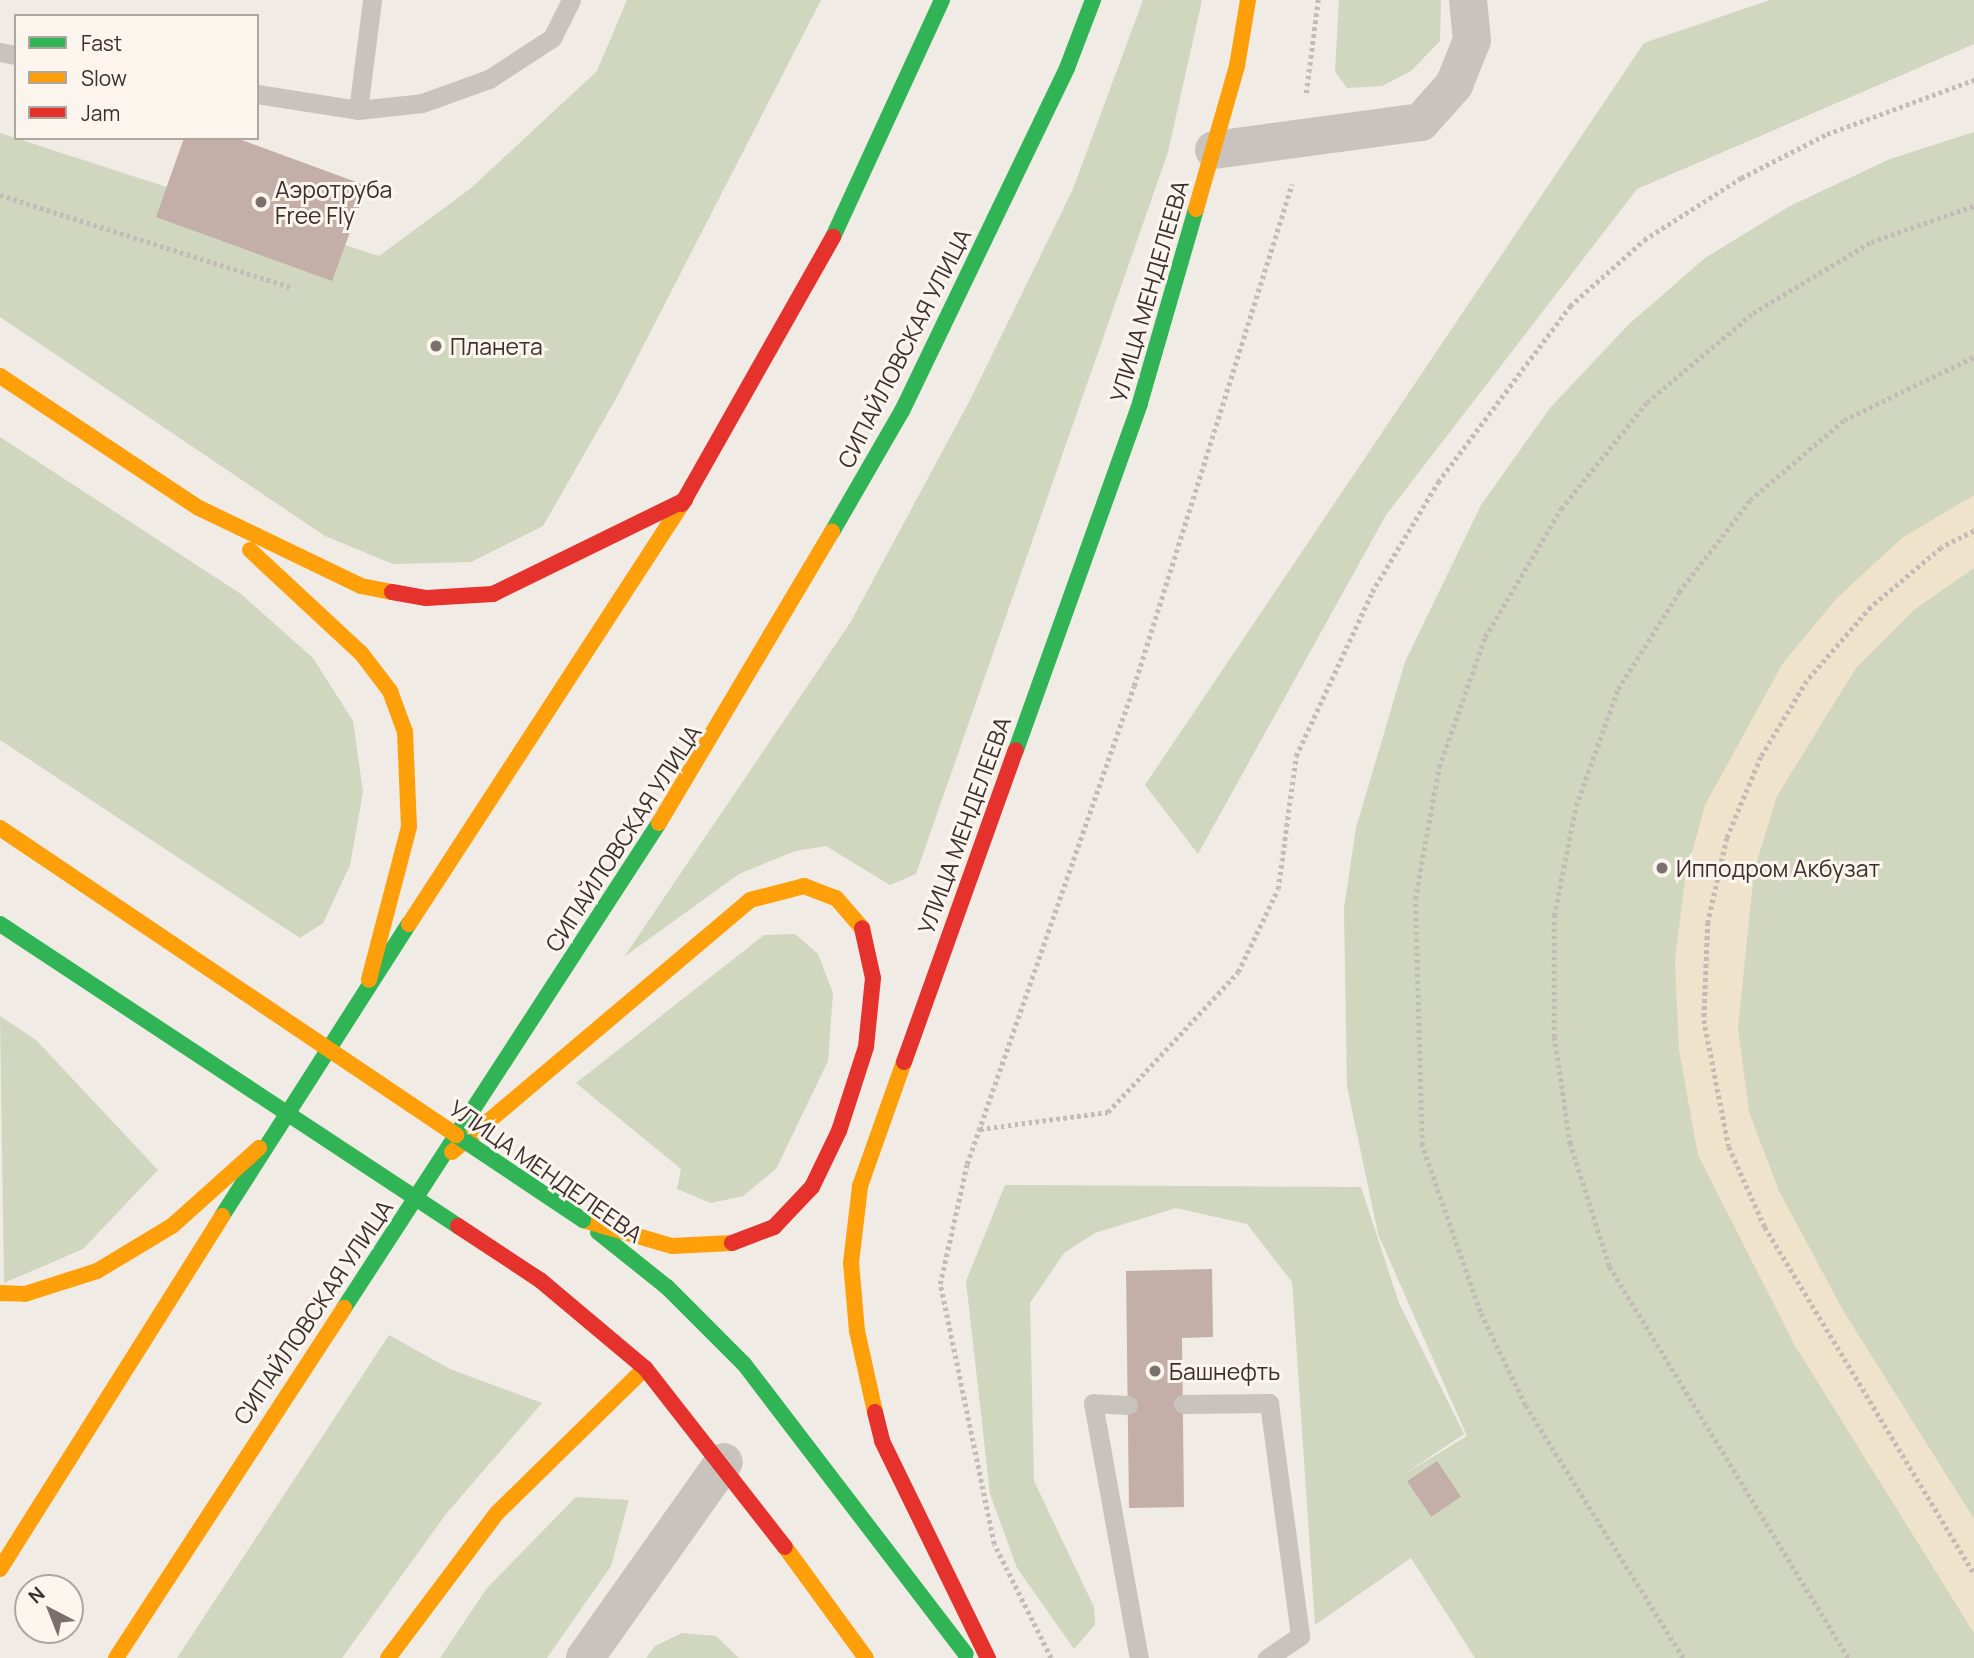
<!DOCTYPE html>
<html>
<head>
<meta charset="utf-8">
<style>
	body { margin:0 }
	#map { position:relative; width:1974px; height:1658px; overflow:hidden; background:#f0ebe5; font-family:Manrope,sans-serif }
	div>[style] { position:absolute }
	.green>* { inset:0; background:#d1d6bf }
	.sand>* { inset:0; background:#efe3cc }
	.building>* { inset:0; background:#c3afa7; transform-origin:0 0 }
	.path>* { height:4.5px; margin-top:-2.25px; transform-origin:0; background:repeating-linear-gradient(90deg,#c2bbb6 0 3.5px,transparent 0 7px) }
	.lane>* { height:19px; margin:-9.5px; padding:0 9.5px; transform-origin:9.5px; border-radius:9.5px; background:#c9c3be }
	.street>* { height:38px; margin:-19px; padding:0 19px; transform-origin:19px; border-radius:19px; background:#c9c3be }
	.fast>* { height:16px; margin:-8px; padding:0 8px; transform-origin:8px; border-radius:8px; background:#30b455 }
	.slow>* { height:16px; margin:-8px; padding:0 8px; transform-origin:8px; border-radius:8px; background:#ff9f0a }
	.jam>* { height:16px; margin:-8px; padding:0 8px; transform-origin:8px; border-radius:8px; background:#e5322d }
	.fast-bridge>* { height:16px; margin:-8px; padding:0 8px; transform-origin:8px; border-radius:8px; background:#30b455 }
	.slow-bridge>* { height:16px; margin:-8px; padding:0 8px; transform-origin:8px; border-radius:8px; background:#ff9f0a }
	.jam-bridge>* { height:16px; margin:-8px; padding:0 8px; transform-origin:8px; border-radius:8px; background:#e5322d }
	.dots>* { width:19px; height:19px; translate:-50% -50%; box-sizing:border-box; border:4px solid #fbf5ee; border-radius:50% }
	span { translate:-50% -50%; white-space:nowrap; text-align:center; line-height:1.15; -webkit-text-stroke:6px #fbf5ee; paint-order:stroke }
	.poi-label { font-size:23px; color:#3b302b }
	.left { translate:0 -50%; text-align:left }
	.street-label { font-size:23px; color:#3b302b }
	.legend { position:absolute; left:14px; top:14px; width:245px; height:126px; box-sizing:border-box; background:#fbf5ee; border:2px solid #aea6a0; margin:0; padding:9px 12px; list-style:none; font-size:21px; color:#3b302b }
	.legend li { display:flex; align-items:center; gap:14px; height:35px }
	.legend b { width:35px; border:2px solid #aea6a0 }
	.north { position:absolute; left:14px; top:1574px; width:70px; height:70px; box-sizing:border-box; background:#fbf5ee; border:2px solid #aea6a0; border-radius:50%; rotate:318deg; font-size:19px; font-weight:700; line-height:28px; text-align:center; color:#3b302b }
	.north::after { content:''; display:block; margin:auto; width:24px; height:32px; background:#7a716c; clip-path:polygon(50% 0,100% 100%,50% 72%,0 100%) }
</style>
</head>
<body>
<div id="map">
	<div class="green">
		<i style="clip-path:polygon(627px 0,821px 0,618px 395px,543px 526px,471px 562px,393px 564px,325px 536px,0 317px,0 133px,379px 256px,470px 189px,597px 71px)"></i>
		<i style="clip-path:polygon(1143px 0,1202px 0,1168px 152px,916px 874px,890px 885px,826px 846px,795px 851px,739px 874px,624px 957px,850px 623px,970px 400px,1073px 189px)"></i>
		<i style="clip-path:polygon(1339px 0,1441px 0,1440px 41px,1411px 71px,1382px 86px,1347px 88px,1335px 72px)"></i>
		<i style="clip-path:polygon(1770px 0,1974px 0,1974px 44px,1637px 189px,1386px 515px,1198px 854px,1145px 785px,1644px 43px)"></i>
		<i style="clip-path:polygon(1974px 132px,1974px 1658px,1475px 1658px,1411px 1558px,1315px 1625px,1292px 1282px,1247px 1224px,1176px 1208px,1095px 1233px,1064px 1253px,1030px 1303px,1034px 1481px,1094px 1607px,1095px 1625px,1074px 1649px,1017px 1568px,990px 1494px,966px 1281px,1005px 1185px,1361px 1187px,1399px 1303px,1464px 1434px,1403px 1475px,1467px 1436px,1378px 1234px,1347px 1086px,1344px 908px,1356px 828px,1405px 662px,1481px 505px,1550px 408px,1628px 325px,1705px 258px,1790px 206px,1890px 159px)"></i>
		<i style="clip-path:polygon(0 437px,241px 594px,313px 658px,353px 721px,363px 792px,350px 865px,323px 923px,300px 938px,0 740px)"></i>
		<i style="clip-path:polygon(795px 934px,818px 954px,833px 993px,828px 1061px,776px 1169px,743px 1196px,711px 1203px,677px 1189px,681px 1169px,576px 1083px,764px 935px)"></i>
		<i style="clip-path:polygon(0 1016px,36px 1040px,158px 1170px,83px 1249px,4px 1283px)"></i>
		<i style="clip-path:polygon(389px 1335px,450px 1369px,542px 1403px,446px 1514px,342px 1658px,177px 1658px)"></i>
		<i style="clip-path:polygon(576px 1497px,629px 1500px,611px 1566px,547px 1658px,440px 1658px,487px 1588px)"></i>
		<i style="clip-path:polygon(682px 1633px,716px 1636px,739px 1658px,646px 1658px,655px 1646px)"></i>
	</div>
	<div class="sand">
		<i style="clip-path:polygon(1974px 495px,1974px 568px,1914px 610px,1856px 668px,1777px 796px,1754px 871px,1738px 1028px,1749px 1112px,1779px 1191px,1844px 1312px,1974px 1519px,1974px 1633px,1794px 1344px,1698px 1155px,1679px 1050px,1675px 961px,1685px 878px,1705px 805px,1783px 663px,1837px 598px,1902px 538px)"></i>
	</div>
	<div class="building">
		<i style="clip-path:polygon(184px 138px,236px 138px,367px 186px,332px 281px,156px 217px)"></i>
		<i style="clip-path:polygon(1212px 1269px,1213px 1337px,1182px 1338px,1184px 1507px,1129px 1508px,1126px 1271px)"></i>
		<i style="left:1437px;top:1461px;width:43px;height:36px;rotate:56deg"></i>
	</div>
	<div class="path">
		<i style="left:1306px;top:93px;width:94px;rotate:-82.6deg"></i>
		<i style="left:0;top:195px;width:304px;rotate:17.6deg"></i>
		<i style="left:1974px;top:531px;width:37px;rotate:153deg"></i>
		<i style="left:1941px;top:548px;width:92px;rotate:139.9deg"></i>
		<i style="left:1871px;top:607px;width:98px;rotate:130.9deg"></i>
		<i style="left:1807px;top:681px;width:89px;rotate:121.2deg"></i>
		<i style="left:1761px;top:757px;width:88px;rotate:112.8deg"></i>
		<i style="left:1727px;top:838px;width:86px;rotate:102.7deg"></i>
		<i style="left:1708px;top:922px;width:98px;rotate:92.3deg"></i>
		<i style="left:1704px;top:1020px;width:129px;rotate:78.9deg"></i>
		<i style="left:1729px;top:1147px;width:88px;rotate:65.8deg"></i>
		<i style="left:1765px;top:1227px;width:404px;rotate:58.9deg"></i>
		<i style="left:980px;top:1129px;width:129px;rotate:-7.6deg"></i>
		<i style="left:1108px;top:1112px;width:191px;rotate:-47.1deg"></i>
		<i style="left:1238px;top:972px;width:92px;rotate:-64.3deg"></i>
		<i style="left:1278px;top:889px;width:134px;rotate:-82.3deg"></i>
		<i style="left:1296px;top:756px;width:181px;rotate:-65.1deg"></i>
		<i style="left:1372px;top:592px;width:128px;rotate:-59deg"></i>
		<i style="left:1438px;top:482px;width:220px;rotate:-53.1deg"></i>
		<i style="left:1570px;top:306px;width:99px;rotate:-41.7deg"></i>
		<i style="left:1644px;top:240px;width:115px;rotate:-32.6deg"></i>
		<i style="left:1741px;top:178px;width:97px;rotate:-27.1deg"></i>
		<i style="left:1827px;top:134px;width:157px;rotate:-20.2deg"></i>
		<i style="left:1051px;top:1658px;width:127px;rotate:-116.6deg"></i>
		<i style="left:994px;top:1544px;width:266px;rotate:-101.7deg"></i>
		<i style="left:940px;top:1284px;width:123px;rotate:-77.3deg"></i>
		<i style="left:967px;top:1164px;width:506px;rotate:-70.74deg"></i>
		<i style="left:1134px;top:686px;width:526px;rotate:-72.53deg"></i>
		<i style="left:1683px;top:1658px;width:298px;rotate:-122deg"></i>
		<i style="left:1525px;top:1405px;width:103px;rotate:-115.8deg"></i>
		<i style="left:1480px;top:1312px;width:177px;rotate:-109.2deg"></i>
		<i style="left:1422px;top:1145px;width:246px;rotate:-91.6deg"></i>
		<i style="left:1415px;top:899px;width:134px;rotate:-79.7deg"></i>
		<i style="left:1439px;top:767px;width:138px;rotate:-70.5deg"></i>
		<i style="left:1485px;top:637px;width:149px;rotate:-59.3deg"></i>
		<i style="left:1561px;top:509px;width:137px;rotate:-51.2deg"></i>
		<i style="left:1647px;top:402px;width:138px;rotate:-40deg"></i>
		<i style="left:1753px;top:313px;width:138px;rotate:-31deg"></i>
		<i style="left:1871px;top:242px;width:109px;rotate:-19.3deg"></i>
		<i style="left:1848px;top:1658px;width:459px;rotate:-121.4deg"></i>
		<i style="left:1609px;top:1266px;width:128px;rotate:-107.7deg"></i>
		<i style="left:1570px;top:1144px;width:108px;rotate:-98.5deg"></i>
		<i style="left:1554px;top:1037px;width:121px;rotate:-90deg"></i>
		<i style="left:1554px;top:916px;width:112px;rotate:-78.7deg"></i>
		<i style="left:1576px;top:806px;width:124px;rotate:-70.3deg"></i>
		<i style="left:1618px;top:689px;width:115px;rotate:-57.8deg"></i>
		<i style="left:1679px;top:592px;width:116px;rotate:-52.3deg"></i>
		<i style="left:1750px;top:500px;width:123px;rotate:-40.4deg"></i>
		<i style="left:1844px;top:420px;width:144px;rotate:-25.9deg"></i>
	</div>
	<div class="lane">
		<i style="left:0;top:52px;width:16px;rotate:11deg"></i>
		<i style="left:257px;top:94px;width:102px;rotate:9deg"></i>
		<i style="left:358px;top:110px;width:64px;rotate:-6.2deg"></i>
		<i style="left:422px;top:103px;width:71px;rotate:-19.7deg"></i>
		<i style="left:489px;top:79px;width:75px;rotate:-33.1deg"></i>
		<i style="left:552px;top:38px;width:42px;rotate:-63.4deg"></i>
		<i style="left:358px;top:110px;width:111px;rotate:-82.7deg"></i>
		<i style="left:1183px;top:1404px;width:86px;rotate:-0.7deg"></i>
		<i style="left:1269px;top:1403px;width:235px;rotate:82.4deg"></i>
		<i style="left:1300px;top:1636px;width:40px;rotate:146deg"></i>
		<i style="left:1128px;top:1405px;width:35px;rotate:-177deg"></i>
		<i style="left:1093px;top:1403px;width:259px;rotate:79.8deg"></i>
	</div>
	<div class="street">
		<i style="left:1214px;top:150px;width:209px;rotate:-7.7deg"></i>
		<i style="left:1421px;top:122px;width:50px;rotate:-48.3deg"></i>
		<i style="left:1454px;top:85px;width:48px;rotate:-68.2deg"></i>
		<i style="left:1472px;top:40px;width:40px;rotate:-95.7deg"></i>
		<i style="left:585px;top:1658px;width:240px;rotate:-54.7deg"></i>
	</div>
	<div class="fast">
		<i style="left:833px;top:237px;width:261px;rotate:-65.3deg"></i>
		<i style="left:832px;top:532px;width:140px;rotate:-60deg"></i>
		<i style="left:902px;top:411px;width:381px;rotate:-64.3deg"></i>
		<i style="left:1067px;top:68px;width:73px;rotate:-69.1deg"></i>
		<i style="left:1016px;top:750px;width:368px;rotate:-70.3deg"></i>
		<i style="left:1140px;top:403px;width:202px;rotate:-73.9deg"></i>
		<i style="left:222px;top:1216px;width:347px;rotate:-57.4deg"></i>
		<i style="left:598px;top:1232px;width:88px;rotate:38.6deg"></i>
		<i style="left:667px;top:1287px;width:109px;rotate:45deg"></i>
		<i style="left:744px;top:1364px;width:365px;rotate:52.6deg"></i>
		<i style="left:344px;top:1308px;width:578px;rotate:-57deg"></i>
	</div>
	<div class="slow">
		<i style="left:1196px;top:209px;width:149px;rotate:-74deg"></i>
		<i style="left:1237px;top:66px;width:67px;rotate:-80.5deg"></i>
		<i style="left:0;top:376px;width:237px;rotate:33.6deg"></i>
		<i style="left:197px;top:507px;width:182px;rotate:25.7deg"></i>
		<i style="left:361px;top:586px;width:32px;rotate:11deg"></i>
		<i style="left:250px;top:550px;width:151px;rotate:42.9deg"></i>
		<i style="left:361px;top:653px;width:48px;rotate:52.7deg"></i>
		<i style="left:390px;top:691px;width:44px;rotate:69.9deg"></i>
		<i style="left:405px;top:732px;width:95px;rotate:87.6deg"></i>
		<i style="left:409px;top:827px;width:158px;rotate:104.7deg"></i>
		<i style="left:659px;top:823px;width:339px;rotate:-59.3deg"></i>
		<i style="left:409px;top:924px;width:501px;rotate:-56.98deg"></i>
		<i style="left:452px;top:1152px;width:390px;rotate:-40.2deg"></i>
		<i style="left:750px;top:900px;width:56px;rotate:-14.5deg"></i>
		<i style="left:804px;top:886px;width:34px;rotate:21deg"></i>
		<i style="left:836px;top:898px;width:40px;rotate:49deg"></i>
		<i style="left:583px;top:1220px;width:93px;rotate:16.3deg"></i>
		<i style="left:672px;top:1246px;width:60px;rotate:-2.9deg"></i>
		<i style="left:0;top:1293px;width:25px;rotate:2deg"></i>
		<i style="left:25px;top:1294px;width:76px;rotate:-17.7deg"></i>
		<i style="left:97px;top:1271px;width:87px;rotate:-31deg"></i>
		<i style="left:172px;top:1226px;width:117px;rotate:-41.9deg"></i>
		<i style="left:875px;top:1412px;width:83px;rotate:-102.5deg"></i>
		<i style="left:857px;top:1331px;width:68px;rotate:-95deg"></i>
		<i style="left:851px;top:1263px;width:78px;rotate:-83.3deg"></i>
		<i style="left:860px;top:1186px;width:132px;rotate:-70.5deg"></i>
		<i style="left:785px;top:1547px;width:137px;rotate:53.9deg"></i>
		<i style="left:0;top:1569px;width:417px;rotate:-57.8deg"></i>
		<i style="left:116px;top:1658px;width:418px;rotate:-56.9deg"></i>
		<i style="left:388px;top:1658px;width:181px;rotate:-53.1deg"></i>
		<i style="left:497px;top:1513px;width:207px;rotate:-44.4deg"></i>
	</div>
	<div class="jam">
		<i style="left:682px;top:504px;width:307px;rotate:-60.5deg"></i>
		<i style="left:392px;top:592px;width:35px;rotate:10deg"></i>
		<i style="left:426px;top:598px;width:67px;rotate:-3.4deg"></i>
		<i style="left:493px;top:594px;width:214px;rotate:-26.1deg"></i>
		<i style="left:904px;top:1062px;width:331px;rotate:-70.3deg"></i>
		<i style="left:732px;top:1243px;width:45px;rotate:-20.9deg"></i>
		<i style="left:774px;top:1227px;width:55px;rotate:-46.5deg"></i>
		<i style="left:812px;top:1187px;width:62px;rotate:-64.3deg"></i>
		<i style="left:839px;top:1131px;width:88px;rotate:-72.2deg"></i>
		<i style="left:866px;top:1047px;width:69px;rotate:-84.2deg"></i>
		<i style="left:873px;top:978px;width:51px;rotate:-102.4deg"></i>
		<i style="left:540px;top:1280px;width:137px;rotate:40deg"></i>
		<i style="left:645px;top:1368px;width:227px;rotate:52deg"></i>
		<i style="left:875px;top:1412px;width:30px;rotate:76deg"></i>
		<i style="left:882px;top:1441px;width:242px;rotate:64deg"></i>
	</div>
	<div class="fast-bridge">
		<i style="left:0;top:924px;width:549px;rotate:33.4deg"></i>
		<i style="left:456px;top:1135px;width:153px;rotate:33.8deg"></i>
	</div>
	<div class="slow-bridge">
		<i style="left:0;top:828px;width:550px;rotate:33.95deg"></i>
	</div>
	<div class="jam-bridge">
		<i style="left:458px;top:1226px;width:98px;rotate:33.4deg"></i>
	</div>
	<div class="dots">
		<i style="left:261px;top:202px;background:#7a716c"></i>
		<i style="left:436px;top:346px;background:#7a716c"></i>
		<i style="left:1662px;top:868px;background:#7a716c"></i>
		<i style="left:1155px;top:1371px;background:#7a716c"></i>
	</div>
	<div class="poi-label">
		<span class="left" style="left:275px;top:202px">Аэротруба<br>Free Fly</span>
		<span class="left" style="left:450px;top:346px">Планета</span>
		<span class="left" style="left:1676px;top:868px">Ипподром Акбузат</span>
		<span class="left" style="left:1169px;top:1371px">Башнефть</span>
	</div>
	<div class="street-label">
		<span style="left:1149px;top:291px;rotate:-74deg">УЛИЦА МЕНДЕЛЕЕВА</span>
		<span style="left:904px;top:348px;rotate:-63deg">СИПАЙЛОВСКАЯ УЛИЦА</span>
		<span style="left:964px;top:825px;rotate:-70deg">УЛИЦА МЕНДЕЛЕЕВА</span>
		<span style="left:623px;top:838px;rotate:-57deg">СИПАЙЛОВСКАЯ УЛИЦА</span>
		<span style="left:546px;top:1171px;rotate:35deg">УЛИЦА МЕНДЕЛЕЕВА</span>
		<span style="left:313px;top:1312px;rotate:-56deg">СИПАЙЛОВСКАЯ УЛИЦА</span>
	</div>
	<ul class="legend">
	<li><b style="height:9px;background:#30b455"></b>Fast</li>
	<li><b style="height:9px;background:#ff9f0a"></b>Slow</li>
	<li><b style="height:9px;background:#e5322d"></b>Jam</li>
	</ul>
	<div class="north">N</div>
</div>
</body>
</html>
